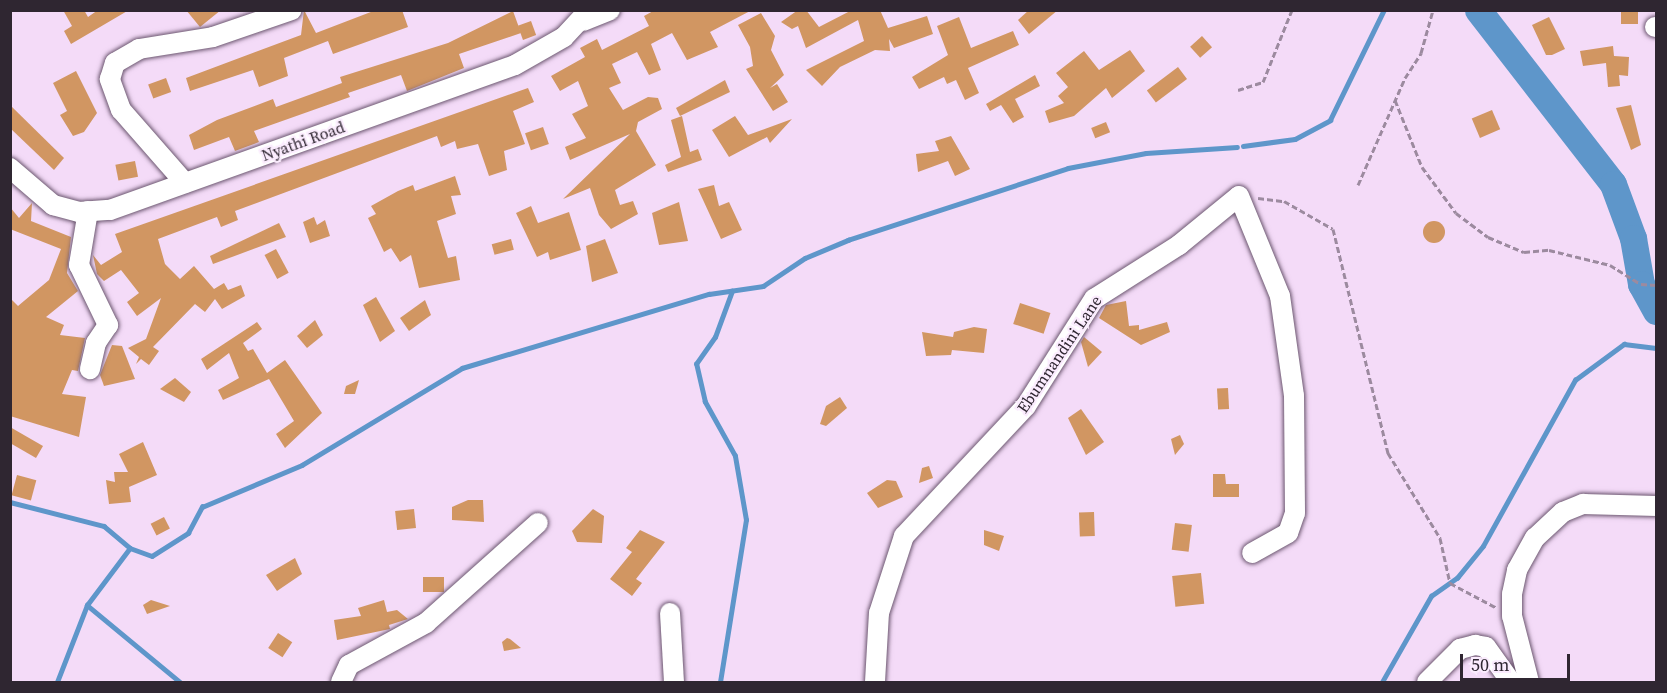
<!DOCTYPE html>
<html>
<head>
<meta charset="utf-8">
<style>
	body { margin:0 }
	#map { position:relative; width:1667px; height:693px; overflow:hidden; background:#f4dbf8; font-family:"Source Serif 4",serif }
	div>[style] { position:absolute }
	.stream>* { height:4.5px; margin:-2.25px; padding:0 2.25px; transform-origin:2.25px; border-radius:2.25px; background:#5e96ca }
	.river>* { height:27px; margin:-13.5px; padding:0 13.5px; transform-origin:13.5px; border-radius:13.5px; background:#5e96ca }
	.building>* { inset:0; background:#d19662; transform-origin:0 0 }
	.round { border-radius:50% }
	.path>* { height:3px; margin-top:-1.5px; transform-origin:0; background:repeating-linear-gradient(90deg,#9c8a9f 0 6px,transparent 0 9px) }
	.roads { filter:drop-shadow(0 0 2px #6c5770) drop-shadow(0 0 2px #6c5770) }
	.minor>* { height:20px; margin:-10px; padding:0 10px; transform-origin:10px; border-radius:10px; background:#fff }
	span { translate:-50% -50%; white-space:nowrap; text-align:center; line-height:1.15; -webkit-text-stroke:4.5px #fbecfe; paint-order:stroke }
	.street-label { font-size:16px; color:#2f2631 }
	.frame { position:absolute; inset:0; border:12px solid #2f2631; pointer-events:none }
	.scale { position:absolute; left:1460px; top:654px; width:110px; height:27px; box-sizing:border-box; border:3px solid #2f2631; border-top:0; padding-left:8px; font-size:18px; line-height:21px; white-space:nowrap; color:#2f2631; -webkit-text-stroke:4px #fbecfe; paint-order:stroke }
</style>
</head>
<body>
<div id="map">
	<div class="stream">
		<i style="left:1243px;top:146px;width:52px;rotate:-7.7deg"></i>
		<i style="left:1295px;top:139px;width:40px;rotate:-28deg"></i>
		<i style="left:1330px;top:120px;width:123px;rotate:-63.9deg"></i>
		<i style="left:10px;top:502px;width:97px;rotate:14.3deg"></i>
		<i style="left:104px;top:526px;width:34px;rotate:40deg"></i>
		<i style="left:130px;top:548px;width:23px;rotate:20deg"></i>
		<i style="left:152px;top:556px;width:43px;rotate:-32.6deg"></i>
		<i style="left:188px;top:533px;width:30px;rotate:-62deg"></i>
		<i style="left:202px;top:507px;width:108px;rotate:-22.8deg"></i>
		<i style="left:302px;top:465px;width:187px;rotate:-31.2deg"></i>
		<i style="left:462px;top:368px;width:258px;rotate:-16.7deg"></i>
		<i style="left:709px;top:294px;width:55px;rotate:-8.4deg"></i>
		<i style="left:763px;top:286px;width:50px;rotate:-33.7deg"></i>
		<i style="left:805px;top:258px;width:47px;rotate:-22.7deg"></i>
		<i style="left:848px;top:240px;width:231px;rotate:-18.1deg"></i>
		<i style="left:1068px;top:168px;width:79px;rotate:-10.9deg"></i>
		<i style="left:1146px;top:153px;width:91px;rotate:-3.8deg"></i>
		<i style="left:87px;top:605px;width:121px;rotate:39.6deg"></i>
		<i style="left:57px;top:682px;width:83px;rotate:-68.7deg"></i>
		<i style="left:87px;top:605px;width:71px;rotate:-53deg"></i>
		<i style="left:720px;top:682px;width:164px;rotate:-80.9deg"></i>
		<i style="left:746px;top:520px;width:65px;rotate:-99.8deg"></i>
		<i style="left:735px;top:456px;width:62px;rotate:-119.1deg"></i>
		<i style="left:705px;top:402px;width:39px;rotate:-103deg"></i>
		<i style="left:696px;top:364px;width:33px;rotate:-55deg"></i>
		<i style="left:715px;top:337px;width:49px;rotate:-69.7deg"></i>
		<i style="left:1382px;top:682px;width:99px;rotate:-60.3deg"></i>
		<i style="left:1431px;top:596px;width:32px;rotate:-35deg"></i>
		<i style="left:1457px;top:578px;width:41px;rotate:-50.9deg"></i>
		<i style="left:1483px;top:546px;width:190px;rotate:-61deg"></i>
		<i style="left:1575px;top:380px;width:61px;rotate:-36.3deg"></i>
		<i style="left:1624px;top:344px;width:32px;rotate:7deg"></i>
	</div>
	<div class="river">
		<i style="left:1478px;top:10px;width:220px;rotate:52.2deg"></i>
		<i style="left:1613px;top:184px;width:58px;rotate:69.7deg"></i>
		<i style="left:1633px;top:238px;width:47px;rotate:80.1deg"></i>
		<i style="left:1641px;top:284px;width:31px;rotate:61deg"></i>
	</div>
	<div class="building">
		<i style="clip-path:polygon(63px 10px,84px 10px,88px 17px,98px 10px,129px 10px,71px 44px,64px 31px,72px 26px)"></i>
		<i style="clip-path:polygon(186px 10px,221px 10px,200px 27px)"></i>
		<i style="clip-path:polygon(304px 10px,316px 33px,376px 10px,402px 10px,408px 27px,333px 54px,328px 41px,284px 58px,288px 76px,259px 87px,253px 70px,190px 91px,186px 78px,301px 35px)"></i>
		<i style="clip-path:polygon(655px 10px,752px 10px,710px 32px,718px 47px,687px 60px,672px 33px,651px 44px,661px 70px,649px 75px,637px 52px,612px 64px,621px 83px,609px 88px,623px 110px,648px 97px,658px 98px,662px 109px,638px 122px,636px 131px,656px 165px,615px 190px,620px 205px,633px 201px,638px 214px,611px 229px,599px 215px,590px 188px,563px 199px,630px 134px,570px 160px,565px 147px,586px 138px,572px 114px,588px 106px,578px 81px,560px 91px,551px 76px,585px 57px,580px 48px,597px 39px,602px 50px,649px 26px,644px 16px)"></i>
		<i style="clip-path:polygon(798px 10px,806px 10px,819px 27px,852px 10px,880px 10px,888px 28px,927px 16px,933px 34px,894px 48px,889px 39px,890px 51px,875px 50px,840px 67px,822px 86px,806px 70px,864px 41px,858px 20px,806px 48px,798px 26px,792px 29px,781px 22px)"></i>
		<i style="clip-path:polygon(1029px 10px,1058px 10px,1029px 34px,1018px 20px)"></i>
		<i style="left:1621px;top:10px;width:17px;height:14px"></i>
		<i style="clip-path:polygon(513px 11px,521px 33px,459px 54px,464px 68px,407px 91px,401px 75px,348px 93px,350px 97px,254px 131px,259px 142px,235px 151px,229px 137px,194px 150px,189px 135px,217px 120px,273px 99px,276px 107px,342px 83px,340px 77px,448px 43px)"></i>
		<i style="clip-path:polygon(761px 13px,775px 36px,771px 50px,784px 75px,770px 88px,777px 84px,788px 102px,773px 111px,746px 69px,753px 66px,750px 47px,738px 25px)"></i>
		<i style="clip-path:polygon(959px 17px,971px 48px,1013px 31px,1019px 45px,968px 68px,979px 93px,965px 100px,956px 80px,947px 84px,944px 77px,919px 89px,912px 77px,948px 55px,937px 26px)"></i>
		<i style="clip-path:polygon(1549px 17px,1565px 49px,1552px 55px,1546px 55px,1532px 25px)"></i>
		<i style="left:531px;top:21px;width:15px;height:14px;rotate:70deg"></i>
		<i style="left:1202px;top:36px;width:15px;height:16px;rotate:48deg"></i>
		<i style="clip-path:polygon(1613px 46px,1614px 56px,1629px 57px,1628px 76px,1619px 75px,1620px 86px,1608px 87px,1606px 63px,1583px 66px,1580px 51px)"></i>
		<i style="clip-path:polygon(1130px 50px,1145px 71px,1112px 98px,1106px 88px,1074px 116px,1049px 123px,1045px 111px,1064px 103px,1058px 96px,1068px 87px,1056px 73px,1084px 51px,1099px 70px)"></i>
		<i style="left:1178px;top:67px;width:15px;height:39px;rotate:53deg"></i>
		<i style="clip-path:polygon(76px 71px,97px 113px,84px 132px,73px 136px,60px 115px,67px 111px,53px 83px)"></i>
		<i style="clip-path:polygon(1035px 75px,1040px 86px,1015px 99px,1024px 117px,1013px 123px,1001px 105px,990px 111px,986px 104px)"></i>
		<i style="left:166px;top:78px;width:15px;height:19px;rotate:70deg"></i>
		<i style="clip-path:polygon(725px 80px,730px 92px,680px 116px,676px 108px)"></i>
		<i style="clip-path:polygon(528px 88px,534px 102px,513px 111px,525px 144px,504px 151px,507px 170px,489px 176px,478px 144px,457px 149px,455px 141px,441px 147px,437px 136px,235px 211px,238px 220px,221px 227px,217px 217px,158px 239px,165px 264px,180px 279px,194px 266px,214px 289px,224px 283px,228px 290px,241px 285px,245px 296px,222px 309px,215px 299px,205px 312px,195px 304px,153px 347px,159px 351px,149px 365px,141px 359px,136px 364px,139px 357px,128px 348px,146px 339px,161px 298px,137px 316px,127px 302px,139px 293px,121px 270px,104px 281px,97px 274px,93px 255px,101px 265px,122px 252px,115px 234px)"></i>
		<i style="clip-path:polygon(10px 105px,64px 158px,54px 170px,10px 128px)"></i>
		<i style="clip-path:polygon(1631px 105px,1641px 145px,1631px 150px,1616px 108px)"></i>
		<i style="left:1492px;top:110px;width:21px;height:22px;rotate:67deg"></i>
		<i style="clip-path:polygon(682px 116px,690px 152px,698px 149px,702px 160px,668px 172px,665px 165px,681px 157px,671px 120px)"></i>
		<i style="clip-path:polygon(735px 116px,748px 135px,792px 119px,770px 143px,767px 137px,729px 157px,712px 130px)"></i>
		<i style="left:1106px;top:122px;width:11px;height:16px;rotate:68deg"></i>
		<i style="left:543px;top:127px;width:18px;height:19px;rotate:71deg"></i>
		<i style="clip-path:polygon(951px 136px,970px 169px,955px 176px,948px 161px,918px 172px,916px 154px,939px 151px,935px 141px)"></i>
		<i style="left:135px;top:161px;width:16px;height:20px;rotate:79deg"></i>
		<i style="clip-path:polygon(455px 176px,461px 195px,451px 196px,456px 214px,437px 221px,448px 258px,456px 256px,460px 280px,419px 288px,411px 255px,400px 262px,391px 248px,384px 252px,368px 218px,376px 214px,371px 206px,398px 191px,413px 185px,415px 191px)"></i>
		<i style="clip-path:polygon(714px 185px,719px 206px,729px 202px,742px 230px,721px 239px,698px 189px)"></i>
		<i style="clip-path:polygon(679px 202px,688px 241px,659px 245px,652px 213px)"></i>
		<i style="clip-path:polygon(32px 203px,31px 221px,71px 237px,67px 273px,78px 291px,46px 317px,64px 325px,60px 335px,85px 338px,78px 371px,72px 370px,62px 394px,86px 397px,79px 437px,10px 416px,10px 298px,18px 306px,49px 280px,61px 249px,10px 229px,10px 207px,19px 218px)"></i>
		<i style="clip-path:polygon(531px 206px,538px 223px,569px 212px,581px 250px,550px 260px,548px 252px,537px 257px,516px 213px)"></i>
		<i style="clip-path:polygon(314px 217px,317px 225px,325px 220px,330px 236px,310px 243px,303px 222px)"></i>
		<i class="round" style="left:1423px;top:221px;width:22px;height:22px"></i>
		<i style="clip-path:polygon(279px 223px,286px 237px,213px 264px,210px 256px)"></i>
		<i style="left:511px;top:239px;width:11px;height:20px;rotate:75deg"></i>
		<i style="clip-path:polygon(605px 239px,618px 273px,592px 282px,586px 246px)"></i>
		<i style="left:276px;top:249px;width:27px;height:13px;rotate:62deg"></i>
		<i style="clip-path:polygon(376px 297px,395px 331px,380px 342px,363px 305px)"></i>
		<i style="clip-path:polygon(425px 300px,431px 315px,409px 331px,400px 318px)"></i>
		<i style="clip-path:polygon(1126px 301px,1129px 326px,1139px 325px,1139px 330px,1167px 322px,1170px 332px,1141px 345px,1099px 318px,1106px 305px)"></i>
		<i style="left:1020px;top:303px;width:32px;height:22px;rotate:18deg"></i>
		<i style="clip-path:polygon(315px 320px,323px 335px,307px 348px,297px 336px)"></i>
		<i style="clip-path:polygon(257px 322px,262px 329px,243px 343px,248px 351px,253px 349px,267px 373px,285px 360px,322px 413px,285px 448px,276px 434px,294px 421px,269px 379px,223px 400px,218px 390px,239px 378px,229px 353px,207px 370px,201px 359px)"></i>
		<i style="clip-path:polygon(974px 327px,987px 329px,984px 353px,952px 350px,951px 355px,926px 356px,922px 332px,953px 337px,954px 332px)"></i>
		<i style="clip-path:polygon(1084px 337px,1102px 352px,1088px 367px,1081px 342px)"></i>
		<i style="clip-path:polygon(112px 345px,122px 346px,135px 379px,104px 386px,100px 375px)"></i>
		<i style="clip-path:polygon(175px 378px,191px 392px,184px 402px,160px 389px)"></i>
		<i style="clip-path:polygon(359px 380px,355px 394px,344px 394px,346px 386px)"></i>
		<i style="left:1228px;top:388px;width:21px;height:11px;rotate:87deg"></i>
		<i style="clip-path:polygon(840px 397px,847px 408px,826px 426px,820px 424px,826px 406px)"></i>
		<i style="clip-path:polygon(1081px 409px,1104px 442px,1086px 455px,1068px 418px)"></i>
		<i style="clip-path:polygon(10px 427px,43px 446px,36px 458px,10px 443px)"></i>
		<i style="clip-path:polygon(1180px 435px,1184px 444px,1175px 455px,1171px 439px)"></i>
		<i style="clip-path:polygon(143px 442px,157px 475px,129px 487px,131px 502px,109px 504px,106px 480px,115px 482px,114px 472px,128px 472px,119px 454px)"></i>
		<i style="clip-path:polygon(929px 466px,933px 478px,919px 483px,922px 468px)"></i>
		<i style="clip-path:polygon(1213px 474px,1225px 474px,1226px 484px,1239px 484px,1239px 497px,1213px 497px)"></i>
		<i style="left:17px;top:475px;width:20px;height:21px;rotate:15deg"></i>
		<i style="clip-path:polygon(887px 480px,896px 481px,903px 497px,878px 508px,867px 493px)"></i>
		<i style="clip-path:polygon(468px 500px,483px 500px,484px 522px,452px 520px,452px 507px)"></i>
		<i style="left:414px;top:509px;width:19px;height:19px;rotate:84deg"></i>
		<i style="clip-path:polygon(593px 509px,604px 516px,602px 543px,577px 542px,572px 531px)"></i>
		<i style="left:1094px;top:512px;width:24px;height:15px;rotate:88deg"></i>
		<i style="left:164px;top:517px;width:13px;height:15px;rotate:63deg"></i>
		<i style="left:1175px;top:523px;width:17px;height:27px;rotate:7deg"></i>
		<i style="clip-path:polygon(640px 530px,665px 542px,636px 579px,642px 583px,632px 596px,610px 579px,632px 552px,626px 548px)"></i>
		<i style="clip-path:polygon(984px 530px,1004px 536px,999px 551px,984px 545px)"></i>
		<i style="clip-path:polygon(295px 558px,302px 574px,277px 591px,266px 575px)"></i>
		<i style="left:1201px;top:573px;width:31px;height:29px;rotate:84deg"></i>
		<i style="left:423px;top:577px;width:21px;height:15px"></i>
		<i style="clip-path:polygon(151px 600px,170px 606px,147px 614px,143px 605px)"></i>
		<i style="clip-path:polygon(384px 600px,387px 612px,397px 610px,408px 619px,389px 625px,390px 629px,337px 640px,334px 620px,361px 616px,358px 608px)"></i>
		<i style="left:278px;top:633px;width:17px;height:18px;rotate:33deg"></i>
		<i style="clip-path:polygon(507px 638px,510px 639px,521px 648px,504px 651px,502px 642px)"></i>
	</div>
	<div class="path">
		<i style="left:1238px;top:90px;width:26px;rotate:-18deg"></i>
		<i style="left:1263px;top:82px;width:78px;rotate:-68.1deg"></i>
		<i style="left:1395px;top:100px;width:72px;rotate:68.1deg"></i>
		<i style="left:1422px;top:167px;width:57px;rotate:53.5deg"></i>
		<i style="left:1456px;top:213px;width:40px;rotate:37deg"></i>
		<i style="left:1488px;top:237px;width:39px;rotate:23deg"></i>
		<i style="left:1524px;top:252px;width:25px;rotate:-5deg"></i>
		<i style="left:1549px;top:250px;width:63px;rotate:13.8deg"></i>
		<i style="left:1610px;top:265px;width:36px;rotate:32deg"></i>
		<i style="left:1641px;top:284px;width:15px;rotate:4deg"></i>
		<i style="left:1358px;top:185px;width:117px;rotate:-66.3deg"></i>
		<i style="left:1405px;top:78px;width:30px;rotate:-57deg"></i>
		<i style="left:1421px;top:53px;width:45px;rotate:-74.4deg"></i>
		<i style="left:1258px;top:198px;width:26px;rotate:7deg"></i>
		<i style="left:1284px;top:201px;width:56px;rotate:29.7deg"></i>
		<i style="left:1333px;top:229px;width:231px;rotate:76.2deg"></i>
		<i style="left:1388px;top:453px;width:100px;rotate:58.5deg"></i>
		<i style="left:1440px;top:538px;width:46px;rotate:77.5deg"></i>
		<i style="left:1450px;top:583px;width:53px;rotate:28deg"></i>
	</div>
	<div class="roads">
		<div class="minor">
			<i style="left:583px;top:21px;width:29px;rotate:-22deg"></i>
			<i style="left:1655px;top:27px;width:1px"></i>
			<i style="left:10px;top:168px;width:57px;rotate:40.7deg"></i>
			<i style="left:53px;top:205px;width:27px;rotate:15deg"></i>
			<i style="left:79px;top:212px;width:31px;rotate:-4deg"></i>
			<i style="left:110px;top:210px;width:430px;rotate:-19.7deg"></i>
			<i style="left:515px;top:65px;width:56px;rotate:-29.7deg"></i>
			<i style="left:564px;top:37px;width:37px;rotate:-47deg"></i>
			<i style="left:185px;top:183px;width:97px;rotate:-131.2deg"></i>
			<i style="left:121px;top:110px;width:33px;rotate:-110deg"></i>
			<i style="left:110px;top:79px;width:17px;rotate:-73deg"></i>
			<i style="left:115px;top:63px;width:28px;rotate:-30deg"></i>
			<i style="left:139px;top:49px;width:75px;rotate:-9.2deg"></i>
			<i style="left:213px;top:37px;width:83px;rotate:-18.9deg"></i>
			<i style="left:88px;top:211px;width:55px;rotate:99.5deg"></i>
			<i style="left:79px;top:265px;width:67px;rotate:64.2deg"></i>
			<i style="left:108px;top:325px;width:22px;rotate:124deg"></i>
			<i style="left:96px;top:343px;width:27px;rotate:103deg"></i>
			<i style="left:670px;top:613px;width:69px;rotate:86.7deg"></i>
			<i style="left:341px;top:682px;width:19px;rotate:-65deg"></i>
			<i style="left:349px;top:665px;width:88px;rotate:-28.6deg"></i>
			<i style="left:426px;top:623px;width:150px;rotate:-41.8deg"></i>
			<i style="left:875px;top:682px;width:69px;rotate:-86.7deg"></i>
			<i style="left:879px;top:613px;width:81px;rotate:-72deg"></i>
			<i style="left:904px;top:536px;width:178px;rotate:-46.8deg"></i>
			<i style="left:1026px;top:406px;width:127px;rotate:-57.6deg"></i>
			<i style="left:1094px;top:299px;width:101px;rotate:-32.4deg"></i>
			<i style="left:1179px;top:245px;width:77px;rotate:-39.2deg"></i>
			<i style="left:1239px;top:196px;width:108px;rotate:67.7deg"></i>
			<i style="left:1280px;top:296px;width:101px;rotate:82deg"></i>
			<i style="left:1294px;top:396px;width:117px;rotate:89.5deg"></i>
			<i style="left:1295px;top:513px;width:21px;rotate:109deg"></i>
			<i style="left:1288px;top:533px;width:41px;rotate:150.9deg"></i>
			<i style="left:1427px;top:682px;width:47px;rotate:-45deg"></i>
			<i style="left:1460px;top:649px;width:16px;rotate:-15deg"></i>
			<i style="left:1475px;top:645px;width:11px;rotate:10deg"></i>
			<i style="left:1486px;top:647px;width:43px;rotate:54.5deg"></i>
			<i style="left:1529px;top:682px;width:68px;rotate:-104.4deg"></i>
			<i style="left:1512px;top:616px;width:22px;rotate:-90deg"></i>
			<i style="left:1512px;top:594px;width:25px;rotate:-78deg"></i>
			<i style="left:1517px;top:570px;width:37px;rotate:-61deg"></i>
			<i style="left:1535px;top:538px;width:38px;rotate:-43deg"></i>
			<i style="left:1563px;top:512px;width:22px;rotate:-22deg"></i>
			<i style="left:1583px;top:504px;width:73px;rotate:1.6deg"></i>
		</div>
	</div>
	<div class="street-label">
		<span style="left:303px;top:141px;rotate:-20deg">Nyathi Road</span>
		<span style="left:1059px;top:354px;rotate:-56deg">Ebumnandini Lane</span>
	</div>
	<div class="frame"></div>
	<div class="scale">50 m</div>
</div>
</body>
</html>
